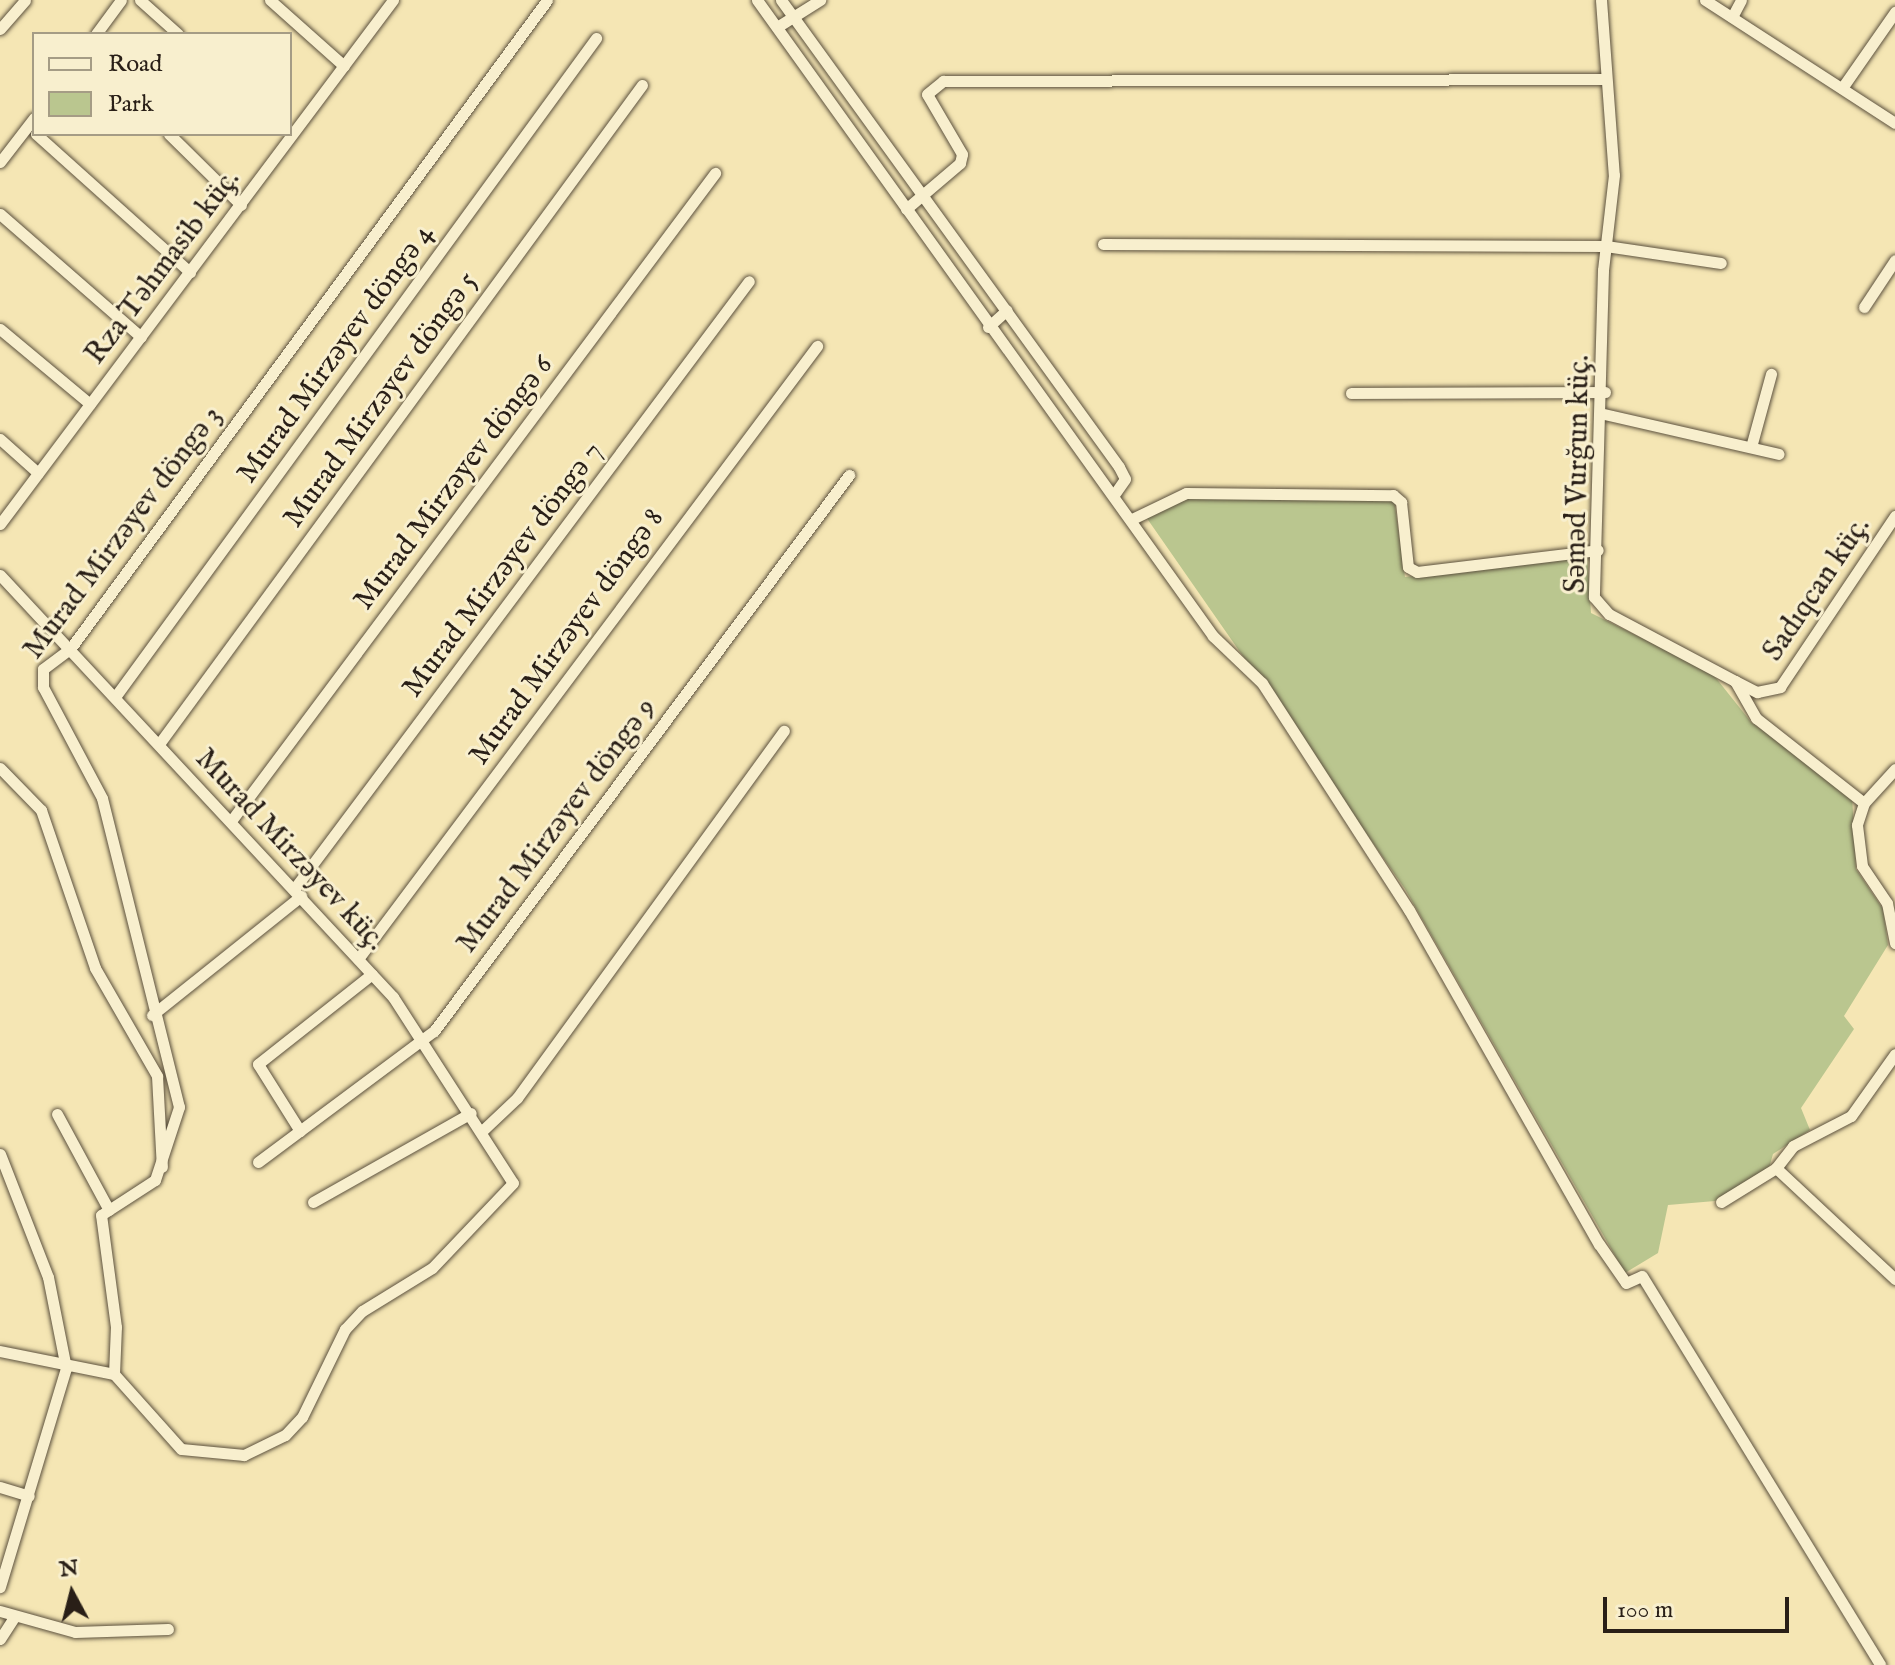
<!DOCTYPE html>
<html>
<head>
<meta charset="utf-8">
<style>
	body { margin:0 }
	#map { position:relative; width:1895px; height:1665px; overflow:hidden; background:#f5e6b4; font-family:"IM FELL English",serif }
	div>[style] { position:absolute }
	.green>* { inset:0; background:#bac68f }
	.roads { filter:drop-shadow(0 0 2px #5c513e) drop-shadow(0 0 2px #5c513e) }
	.street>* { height:11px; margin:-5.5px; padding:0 5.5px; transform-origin:5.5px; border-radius:5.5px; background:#f8efce }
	span { translate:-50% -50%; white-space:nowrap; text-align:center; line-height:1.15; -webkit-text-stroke:6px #f8efce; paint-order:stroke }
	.street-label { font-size:30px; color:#291f17 }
	.legend { position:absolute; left:32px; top:32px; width:260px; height:104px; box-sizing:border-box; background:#f8efce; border:2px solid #a59c85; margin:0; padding:10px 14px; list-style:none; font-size:24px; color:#291f17 }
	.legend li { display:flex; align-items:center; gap:16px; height:40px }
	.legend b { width:40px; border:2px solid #a59c85 }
	.north { position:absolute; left:32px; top:1553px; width:80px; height:80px; -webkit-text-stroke:6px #f8efce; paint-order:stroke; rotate:353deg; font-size:22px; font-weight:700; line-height:32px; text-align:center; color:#291f17 }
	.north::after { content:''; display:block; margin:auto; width:28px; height:36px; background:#291f17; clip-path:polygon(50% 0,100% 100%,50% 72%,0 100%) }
	.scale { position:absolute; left:1603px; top:1597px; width:186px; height:36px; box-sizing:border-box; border:4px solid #291f17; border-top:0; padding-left:10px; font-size:24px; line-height:28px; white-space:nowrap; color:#291f17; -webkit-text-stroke:6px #f8efce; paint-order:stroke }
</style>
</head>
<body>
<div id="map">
	<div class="green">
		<i style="clip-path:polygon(1185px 496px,1394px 499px,1405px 577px,1587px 554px,1591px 613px,1712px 673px,1751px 722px,1852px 795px,1856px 869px,1883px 909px,1888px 945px,1844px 1016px,1854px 1029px,1801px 1108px,1810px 1130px,1773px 1154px,1769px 1168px,1715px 1201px,1668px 1205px,1658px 1253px,1625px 1273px,1405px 889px,1146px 517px)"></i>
	</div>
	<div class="roads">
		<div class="street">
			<i style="left:140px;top:0;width:51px;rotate:41.8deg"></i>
			<i style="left:270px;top:0;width:99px;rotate:41.7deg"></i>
			<i style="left:757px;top:0;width:783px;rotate:54.36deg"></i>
			<i style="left:1213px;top:636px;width:68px;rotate:43.8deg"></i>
			<i style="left:1262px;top:683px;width:270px;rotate:57.1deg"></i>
			<i style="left:1409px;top:910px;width:384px;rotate:60.4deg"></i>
			<i style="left:1599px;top:1244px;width:47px;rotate:55.3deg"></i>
			<i style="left:1626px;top:1283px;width:17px;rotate:-24deg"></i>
			<i style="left:1642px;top:1276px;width:456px;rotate:58.5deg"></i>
			<i style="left:781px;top:0;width:576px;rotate:54.1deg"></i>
			<i style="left:1119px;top:467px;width:13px;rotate:63deg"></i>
			<i style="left:1125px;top:479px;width:19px;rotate:125deg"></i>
			<i style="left:1601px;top:0;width:175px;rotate:85.8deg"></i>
			<i style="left:1614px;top:175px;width:96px;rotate:96.6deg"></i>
			<i style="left:1603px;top:270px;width:327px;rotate:91.6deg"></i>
			<i style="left:1594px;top:597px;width:23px;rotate:49deg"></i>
			<i style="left:1609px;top:614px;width:143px;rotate:28deg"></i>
			<i style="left:1735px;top:681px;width:43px;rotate:60.4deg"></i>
			<i style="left:1756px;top:718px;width:137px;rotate:38.2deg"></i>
			<i style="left:1864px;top:803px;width:23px;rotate:108deg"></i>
			<i style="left:1857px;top:825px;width:41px;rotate:83deg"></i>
			<i style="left:1862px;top:866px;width:45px;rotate:56deg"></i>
			<i style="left:1887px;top:903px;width:41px;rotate:78.7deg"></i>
			<i style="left:1705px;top:0;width:226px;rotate:32.9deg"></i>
			<i style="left:1732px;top:17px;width:19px;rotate:-62deg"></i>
			<i style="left:777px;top:27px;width:51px;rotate:-32.1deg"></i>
			<i style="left:0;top:29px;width:38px;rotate:-49deg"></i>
			<i style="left:96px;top:34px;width:42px;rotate:-53.7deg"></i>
			<i style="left:1842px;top:88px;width:93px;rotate:-55.1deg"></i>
			<i style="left:36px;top:134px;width:207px;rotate:41.9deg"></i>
			<i style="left:169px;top:134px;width:101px;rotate:44.6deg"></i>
			<i style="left:0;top:162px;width:56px;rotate:-52.3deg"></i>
			<i style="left:906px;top:209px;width:71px;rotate:-40.4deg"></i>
			<i style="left:960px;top:163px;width:9px;rotate:-77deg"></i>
			<i style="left:962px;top:154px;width:69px;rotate:-120.3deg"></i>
			<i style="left:927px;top:94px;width:21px;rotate:-39deg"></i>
			<i style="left:943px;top:81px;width:661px;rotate:-0.17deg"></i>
			<i style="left:0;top:214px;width:187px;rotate:41.1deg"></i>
			<i style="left:1103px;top:244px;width:503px;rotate:0.23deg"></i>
			<i style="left:1606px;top:246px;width:116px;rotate:8.4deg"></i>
			<i style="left:1864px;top:307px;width:56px;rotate:-56.6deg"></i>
			<i style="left:988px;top:327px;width:25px;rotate:-42deg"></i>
			<i style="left:0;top:329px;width:117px;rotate:39.8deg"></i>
			<i style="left:1351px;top:393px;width:254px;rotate:-0.2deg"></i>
			<i style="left:1604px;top:414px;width:179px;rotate:12.9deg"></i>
			<i style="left:0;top:439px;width:51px;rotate:41.8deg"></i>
			<i style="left:1751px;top:447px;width:76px;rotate:-74.7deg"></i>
			<i style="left:1132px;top:519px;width:60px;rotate:-25.7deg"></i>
			<i style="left:1186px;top:493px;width:207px;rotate:0.6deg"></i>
			<i style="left:1393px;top:495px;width:11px;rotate:41deg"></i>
			<i style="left:1401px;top:502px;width:65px;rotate:83.9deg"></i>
			<i style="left:1408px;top:567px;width:10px;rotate:29deg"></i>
			<i style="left:1417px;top:572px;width:182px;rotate:-6.9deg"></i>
			<i style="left:0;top:524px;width:655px;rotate:-53.13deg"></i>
			<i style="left:0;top:575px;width:577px;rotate:47.04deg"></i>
			<i style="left:393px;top:997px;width:221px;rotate:57.2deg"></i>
			<i style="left:513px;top:1183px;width:117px;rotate:133.6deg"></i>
			<i style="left:432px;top:1268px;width:82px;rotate:148.4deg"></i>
			<i style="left:362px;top:1311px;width:25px;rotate:133deg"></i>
			<i style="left:345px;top:1329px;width:98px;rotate:116deg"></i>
			<i style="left:302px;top:1417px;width:25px;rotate:133deg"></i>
			<i style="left:285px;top:1435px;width:46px;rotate:154deg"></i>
			<i style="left:244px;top:1455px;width:63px;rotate:-174.6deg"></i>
			<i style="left:181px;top:1449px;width:101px;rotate:-131.8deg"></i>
			<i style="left:114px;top:1374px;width:116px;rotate:-168.6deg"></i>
			<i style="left:1735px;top:681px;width:25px;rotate:27deg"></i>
			<i style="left:1757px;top:692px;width:24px;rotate:-12deg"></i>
			<i style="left:1780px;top:687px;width:206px;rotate:-56.1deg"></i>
			<i style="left:115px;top:697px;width:816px;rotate:-53.87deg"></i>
			<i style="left:159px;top:744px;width:817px;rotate:-53.76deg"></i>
			<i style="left:0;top:768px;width:59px;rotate:45.7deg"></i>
			<i style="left:41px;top:810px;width:167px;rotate:71.1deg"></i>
			<i style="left:95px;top:968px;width:125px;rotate:60.1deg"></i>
			<i style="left:157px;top:1076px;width:91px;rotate:86.9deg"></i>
			<i style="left:1864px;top:803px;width:46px;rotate:-47.6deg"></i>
			<i style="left:231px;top:821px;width:809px;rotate:-53.24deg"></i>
			<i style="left:294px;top:889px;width:759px;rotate:-53.19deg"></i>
			<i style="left:358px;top:959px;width:766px;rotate:-53.17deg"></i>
			<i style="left:152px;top:1015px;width:191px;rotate:-38.6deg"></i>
			<i style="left:57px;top:1114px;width:109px;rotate:61.6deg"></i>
			<i style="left:300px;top:1131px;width:79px;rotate:-122.1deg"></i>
			<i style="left:258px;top:1064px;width:145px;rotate:-38.3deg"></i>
			<i style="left:482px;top:1131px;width:48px;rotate:-43.3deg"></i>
			<i style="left:517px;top:1098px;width:454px;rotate:-54deg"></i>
			<i style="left:0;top:1154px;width:132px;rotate:68.7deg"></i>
			<i style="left:48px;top:1277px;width:93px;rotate:78.8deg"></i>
			<i style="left:66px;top:1368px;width:229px;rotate:106.8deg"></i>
			<i style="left:258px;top:1162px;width:219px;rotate:-36.7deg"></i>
			<i style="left:434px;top:1031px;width:694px;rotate:-53.26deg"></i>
			<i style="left:1776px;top:1168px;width:163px;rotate:43deg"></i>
			<i style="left:313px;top:1202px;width:181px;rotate:-29.4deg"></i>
			<i style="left:1721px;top:1202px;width:65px;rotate:-31.7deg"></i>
			<i style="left:1776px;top:1168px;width:28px;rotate:-52deg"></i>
			<i style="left:1793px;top:1146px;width:65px;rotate:-27.3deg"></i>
			<i style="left:1851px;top:1116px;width:76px;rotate:-54.6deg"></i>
			<i style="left:114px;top:1374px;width:47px;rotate:-87.6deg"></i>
			<i style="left:116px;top:1327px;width:113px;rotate:-97.6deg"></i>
			<i style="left:101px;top:1215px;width:64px;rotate:-32.9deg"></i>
			<i style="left:155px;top:1180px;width:77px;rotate:-71.8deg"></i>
			<i style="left:179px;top:1107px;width:318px;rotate:-104deg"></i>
			<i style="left:102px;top:798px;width:126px;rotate:-118deg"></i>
			<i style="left:43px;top:687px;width:18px;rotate:-90deg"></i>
			<i style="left:43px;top:669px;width:34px;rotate:-37deg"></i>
			<i style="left:70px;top:649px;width:805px;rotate:-53.68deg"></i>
			<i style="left:0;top:1487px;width:30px;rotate:17deg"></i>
			<i style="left:0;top:1611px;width:78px;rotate:15.6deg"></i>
			<i style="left:75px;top:1632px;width:93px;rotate:-1.8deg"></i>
			<i style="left:0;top:1639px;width:27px;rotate:-57deg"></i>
		</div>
	</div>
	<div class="street-label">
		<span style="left:163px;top:267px;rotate:-53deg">Rza Təhmasib küç.</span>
		<span style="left:336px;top:354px;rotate:-54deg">Murad Mirzəyev döngə 4</span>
		<span style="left:381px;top:400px;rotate:-54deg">Murad Mirzəyev döngə 5</span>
		<span style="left:1578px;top:474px;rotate:-89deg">Səməd Vurğun küç.</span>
		<span style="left:454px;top:483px;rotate:-53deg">Murad Mirzəyev döngə 6</span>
		<span style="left:123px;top:533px;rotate:-53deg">Murad Mirzəyev döngə 3</span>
		<span style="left:503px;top:570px;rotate:-53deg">Murad Mirzəyev döngə 7</span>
		<span style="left:1817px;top:589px;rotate:-56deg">Sadıqcan küç.</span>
		<span style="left:567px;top:637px;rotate:-54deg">Murad Mirzəyev döngə 8</span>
		<span style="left:557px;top:826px;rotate:-53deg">Murad Mirzəyev döngə 9</span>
		<span style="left:290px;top:850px;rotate:47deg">Murad Mirzəyev küç.</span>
	</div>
	<ul class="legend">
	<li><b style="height:10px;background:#f8efce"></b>Road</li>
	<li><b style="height:22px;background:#bac68f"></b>Park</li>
	</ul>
	<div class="north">N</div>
	<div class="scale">100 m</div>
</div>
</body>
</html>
